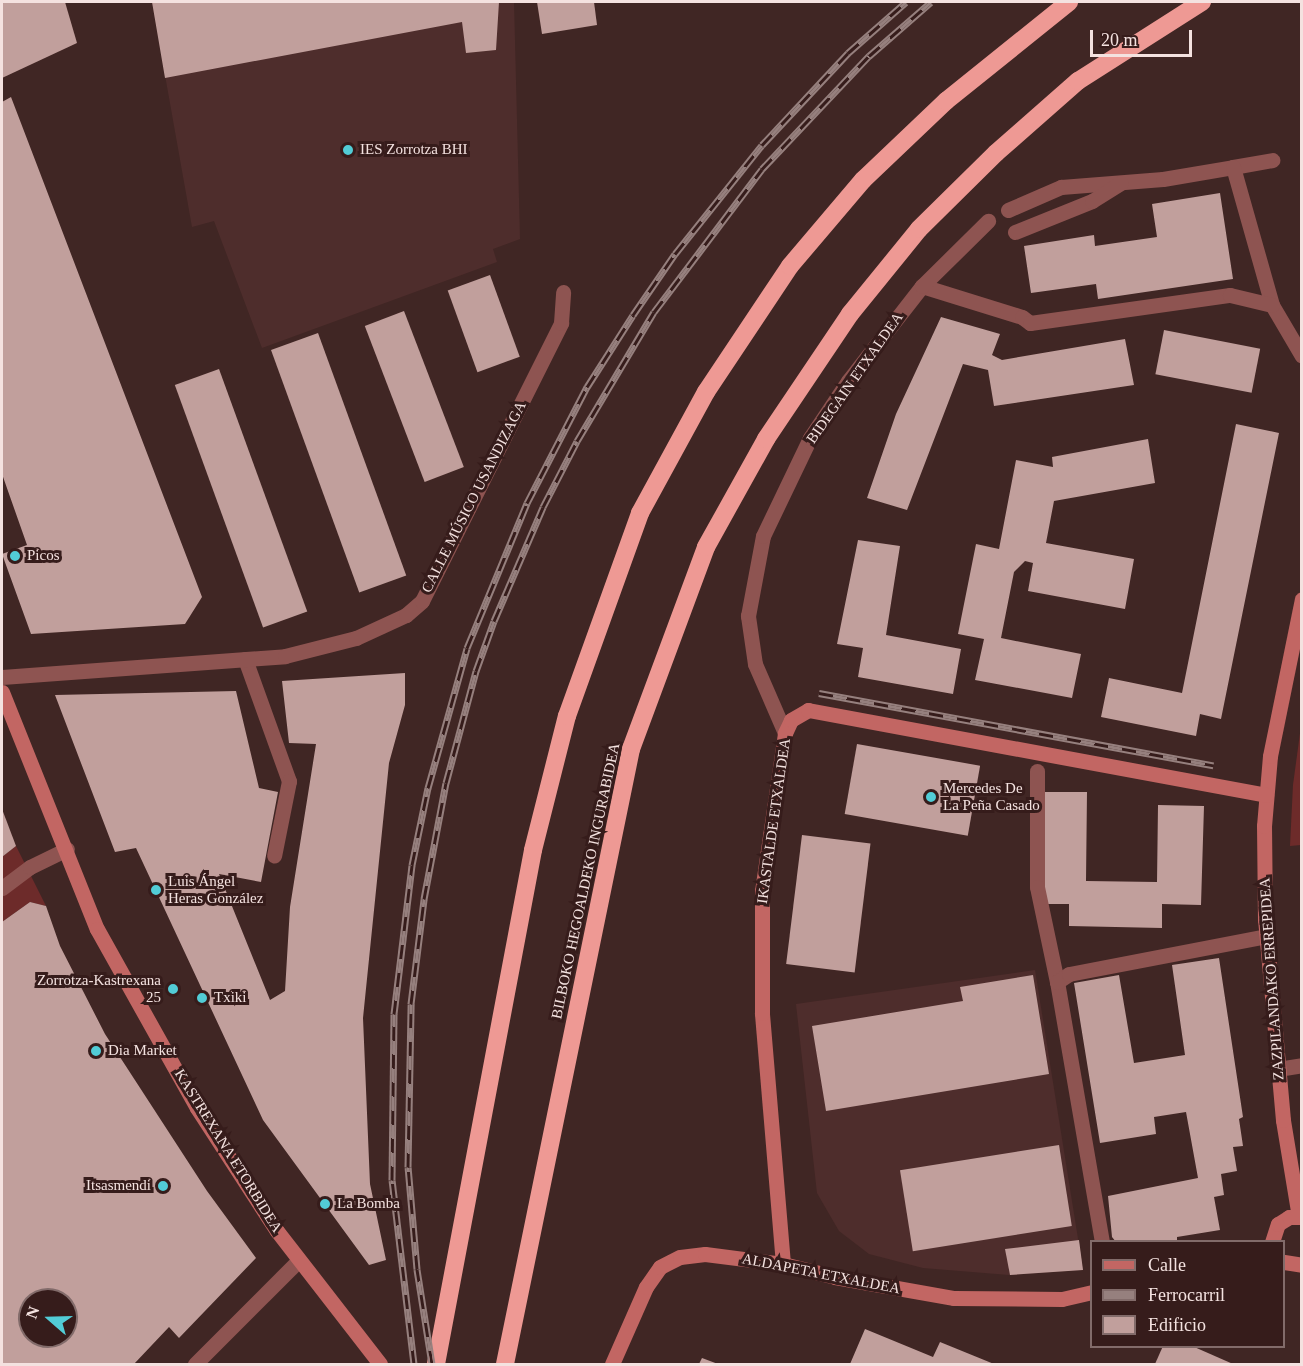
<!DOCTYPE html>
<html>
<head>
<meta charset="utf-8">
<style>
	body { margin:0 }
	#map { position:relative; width:1303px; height:1366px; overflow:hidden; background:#402624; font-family:Georgia,serif }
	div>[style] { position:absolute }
	.built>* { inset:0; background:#4e2d2c }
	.green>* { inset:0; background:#6d2b2a }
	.building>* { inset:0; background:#c19f9c; transform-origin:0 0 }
	.lane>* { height:15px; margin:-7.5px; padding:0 7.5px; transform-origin:7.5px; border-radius:7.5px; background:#8e5451 }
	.street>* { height:15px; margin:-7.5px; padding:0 7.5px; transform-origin:7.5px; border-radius:7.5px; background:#8e5451 }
	.secondary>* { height:15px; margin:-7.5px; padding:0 7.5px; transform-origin:7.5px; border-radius:7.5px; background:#c26663 }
	.highway>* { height:18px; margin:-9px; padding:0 9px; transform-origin:9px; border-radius:9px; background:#ee9994 }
	.rail>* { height:7px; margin-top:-3.5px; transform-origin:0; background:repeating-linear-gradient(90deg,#361c1b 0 14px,#96807e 0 28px); box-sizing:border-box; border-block:2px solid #96807e }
	.dots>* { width:16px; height:16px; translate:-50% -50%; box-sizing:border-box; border:3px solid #361c1b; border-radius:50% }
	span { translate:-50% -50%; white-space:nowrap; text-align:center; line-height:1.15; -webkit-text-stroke:6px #361c1b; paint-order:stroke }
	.poi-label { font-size:15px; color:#f4e2e0 }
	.left { translate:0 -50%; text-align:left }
	.right { translate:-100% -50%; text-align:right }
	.street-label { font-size:15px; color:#f4e2e0 }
	.frame { position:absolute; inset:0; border:3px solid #f4e2e0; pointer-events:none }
	.legend { position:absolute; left:1090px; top:1240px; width:195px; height:108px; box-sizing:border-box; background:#361c1b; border:2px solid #826b6a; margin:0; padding:8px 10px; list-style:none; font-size:18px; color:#f4e2e0 }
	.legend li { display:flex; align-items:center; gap:12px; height:30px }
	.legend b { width:30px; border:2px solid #826b6a }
	.north { position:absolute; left:18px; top:1288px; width:60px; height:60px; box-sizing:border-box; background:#361c1b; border:2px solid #826b6a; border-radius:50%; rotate:290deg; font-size:16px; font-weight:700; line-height:24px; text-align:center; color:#f4e2e0 }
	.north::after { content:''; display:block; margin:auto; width:21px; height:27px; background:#52ccd6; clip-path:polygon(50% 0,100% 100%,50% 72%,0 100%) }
	.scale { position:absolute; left:1090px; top:30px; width:102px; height:27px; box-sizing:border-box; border:3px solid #f4e2e0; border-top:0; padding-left:8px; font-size:18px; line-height:21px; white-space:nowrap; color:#f4e2e0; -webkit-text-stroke:4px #361c1b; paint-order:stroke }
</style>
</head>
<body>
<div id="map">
	<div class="built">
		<i style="clip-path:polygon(152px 2px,514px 2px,520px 239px,493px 249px,497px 262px,262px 348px,214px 221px,192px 227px)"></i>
		<i style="clip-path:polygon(1035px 970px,1083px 1270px,1009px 1275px,923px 1268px,869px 1254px,839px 1231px,817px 1193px,796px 1004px)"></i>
	</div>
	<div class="green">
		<i style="clip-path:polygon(1301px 726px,1301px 845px,1290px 846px,1293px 785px)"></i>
		<i style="clip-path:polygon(16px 846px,46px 906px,30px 902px,2px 922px,2px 857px)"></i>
	</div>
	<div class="building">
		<i style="clip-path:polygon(2px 2px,65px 2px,77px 43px,2px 78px)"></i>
		<i style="clip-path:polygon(152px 2px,499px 2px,496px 50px,466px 53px,462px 22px,165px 78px)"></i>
		<i style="clip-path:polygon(537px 2px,594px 2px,597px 25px,542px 34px)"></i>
		<i style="clip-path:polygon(11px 97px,202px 597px,185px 624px,31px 634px,2px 554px,27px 545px,2px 474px,2px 102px)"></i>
		<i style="clip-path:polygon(1220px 193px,1233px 279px,1098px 299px,1096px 284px,1031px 293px,1024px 246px,1094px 235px,1095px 246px,1157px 237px,1152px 204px)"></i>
		<i style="left:490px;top:275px;width:87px;height:45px;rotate:70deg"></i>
		<i style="left:404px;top:311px;width:167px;height:42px;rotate:69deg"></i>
		<i style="clip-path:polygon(941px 317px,1000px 334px,992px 355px,1002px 360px,1125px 339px,1134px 385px,994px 406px,988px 370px,963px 364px,907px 510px,867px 498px,896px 414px)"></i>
		<i style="left:1164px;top:330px;width:98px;height:45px;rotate:11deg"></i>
		<i style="left:318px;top:333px;width:258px;height:50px;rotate:70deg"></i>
		<i style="left:219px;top:369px;width:258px;height:47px;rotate:70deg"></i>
		<i style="clip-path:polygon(1236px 424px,1279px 433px,1221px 719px,1200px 714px,1196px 736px,1101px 717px,1109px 678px,1182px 693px)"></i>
		<i style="clip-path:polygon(1148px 439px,1155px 483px,1054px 501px,1046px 543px,1134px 559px,1125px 609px,1028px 591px,1033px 563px,1025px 561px,1014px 572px,1001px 638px,1081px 654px,1072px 698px,975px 680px,984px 639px,958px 634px,976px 544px,999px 549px,1016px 460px,1053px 467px,1052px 457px)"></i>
		<i style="clip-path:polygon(858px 540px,900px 546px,886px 635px,961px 649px,953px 694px,858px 677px,863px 648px,837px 644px)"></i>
		<i style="clip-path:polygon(405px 673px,405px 705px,389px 763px,363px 1018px,370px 1184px,386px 1260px,369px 1265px,263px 1120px,136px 848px,115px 852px,55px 695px,236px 691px,259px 788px,278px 792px,261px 882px,219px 874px,270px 1000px,285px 991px,290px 907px,316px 744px,289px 743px,282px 681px)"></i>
		<i style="left:857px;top:744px;width:125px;height:71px;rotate:10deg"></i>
		<i style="clip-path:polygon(1045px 792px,1087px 792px,1086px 881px,1157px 882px,1158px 805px,1204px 806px,1201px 905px,1162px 904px,1162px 928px,1069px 926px,1069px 904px,1043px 904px)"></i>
		<i style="clip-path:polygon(2px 809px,16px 846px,2px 857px)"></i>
		<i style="left:802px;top:835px;width:69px;height:130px;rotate:7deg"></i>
		<i style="clip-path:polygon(evenodd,30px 902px,46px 906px,60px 946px,105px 1034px,207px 1191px,256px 1258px,179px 1338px,169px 1327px,134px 1364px,2px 1364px,2px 922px,30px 902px,30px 1300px,66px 1300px,66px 1336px,30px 1336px,30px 1300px)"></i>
		<i style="clip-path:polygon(1219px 958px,1243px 1117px,1239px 1119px,1243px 1146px,1233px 1147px,1237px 1171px,1221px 1174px,1224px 1195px,1214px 1197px,1220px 1230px,1177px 1237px,1177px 1242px,1116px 1242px,1112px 1237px,1108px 1196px,1198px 1178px,1186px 1112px,1154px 1117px,1156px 1134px,1100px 1143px,1074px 983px,1119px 975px,1134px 1063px,1185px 1055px,1172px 965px)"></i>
		<i style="clip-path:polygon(1033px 975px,1049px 1074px,826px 1111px,812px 1026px,963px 1001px,960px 987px)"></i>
		<i style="left:1059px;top:1145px;width:82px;height:161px;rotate:81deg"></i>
		<i style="clip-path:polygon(1079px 1240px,1083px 1270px,1010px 1275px,1005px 1249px)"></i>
		<i style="clip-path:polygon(865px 1329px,933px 1357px,940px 1342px,994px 1364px,850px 1364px)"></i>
		<i style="clip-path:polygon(1163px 1346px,1192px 1346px,1233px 1364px,1155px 1364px)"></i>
		<i style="clip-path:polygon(702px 1358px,718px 1364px,699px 1364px)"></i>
	</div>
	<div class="lane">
		<i style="left:2px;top:888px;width:35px;rotate:-37deg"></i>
		<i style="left:30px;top:867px;width:41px;rotate:-25.9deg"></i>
	</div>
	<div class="street">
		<i style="left:1233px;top:167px;width:40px;rotate:-10deg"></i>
		<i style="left:1008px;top:210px;width:58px;rotate:-23.5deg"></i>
		<i style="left:1061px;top:187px;width:102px;rotate:-4.5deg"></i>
		<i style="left:1163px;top:179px;width:71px;rotate:-9.7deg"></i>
		<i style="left:1233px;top:167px;width:143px;rotate:74.2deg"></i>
		<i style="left:1272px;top:305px;width:59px;rotate:59.5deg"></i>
		<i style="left:1015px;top:232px;width:83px;rotate:-21.9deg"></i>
		<i style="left:1092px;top:201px;width:34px;rotate:-32deg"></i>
		<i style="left:922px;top:286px;width:105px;rotate:17.2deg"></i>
		<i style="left:1022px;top:317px;width:10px;rotate:37deg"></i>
		<i style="left:1030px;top:323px;width:202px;rotate:-8deg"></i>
		<i style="left:1230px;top:295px;width:43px;rotate:13.4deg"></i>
		<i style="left:245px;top:659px;width:130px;rotate:70.2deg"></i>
		<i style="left:289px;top:781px;width:76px;rotate:101.3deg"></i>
		<i style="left:2px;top:677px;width:284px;rotate:-4.2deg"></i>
		<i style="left:285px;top:656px;width:73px;rotate:-14.2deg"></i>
		<i style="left:356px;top:638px;width:55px;rotate:-24.7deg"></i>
		<i style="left:406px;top:615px;width:21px;rotate:-41deg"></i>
		<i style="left:422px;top:601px;width:311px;rotate:-63.4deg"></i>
		<i style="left:561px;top:323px;width:31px;rotate:-86deg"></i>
		<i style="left:785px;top:733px;width:75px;rotate:-113.5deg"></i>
		<i style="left:755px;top:664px;width:49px;rotate:-98.3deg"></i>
		<i style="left:748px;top:616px;width:81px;rotate:-79.4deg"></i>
		<i style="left:763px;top:536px;width:109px;rotate:-64.4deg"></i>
		<i style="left:810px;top:438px;width:69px;rotate:-56.3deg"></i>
		<i style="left:848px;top:381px;width:120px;rotate:-52.1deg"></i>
		<i style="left:922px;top:286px;width:93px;rotate:-44.6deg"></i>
		<i style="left:1037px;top:771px;width:116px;rotate:90deg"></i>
		<i style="left:1037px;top:887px;width:97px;rotate:78.1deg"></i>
		<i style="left:1278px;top:1069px;width:24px;rotate:-9deg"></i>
		<i style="left:1102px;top:1242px;width:264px;rotate:-99.8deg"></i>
		<i style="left:1057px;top:982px;width:14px;rotate:-34deg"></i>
		<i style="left:1069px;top:974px;width:202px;rotate:-10.9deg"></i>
		<i style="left:195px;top:1364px;width:147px;rotate:-45deg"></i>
	</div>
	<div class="secondary">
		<i style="left:2px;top:692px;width:255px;rotate:68.2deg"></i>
		<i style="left:97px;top:929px;width:205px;rotate:60.8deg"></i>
		<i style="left:197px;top:1108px;width:147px;rotate:57deg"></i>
		<i style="left:277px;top:1231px;width:168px;rotate:52.2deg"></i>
		<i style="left:1299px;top:1217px;width:98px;rotate:-99.4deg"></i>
		<i style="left:1283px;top:1120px;width:201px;rotate:-95.1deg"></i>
		<i style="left:1265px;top:920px;width:94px;rotate:-90.6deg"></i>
		<i style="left:1264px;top:826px;width:70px;rotate:-85.1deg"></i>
		<i style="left:1270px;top:756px;width:160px;rotate:-78.5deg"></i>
		<i style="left:1272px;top:1242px;width:19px;rotate:-72deg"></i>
		<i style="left:1278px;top:1224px;width:13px;rotate:-32deg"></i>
		<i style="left:1289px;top:1217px;width:13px"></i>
		<i style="left:1284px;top:1262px;width:18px;rotate:9deg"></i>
		<i style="left:783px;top:1264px;width:252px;rotate:-94.8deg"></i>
		<i style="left:762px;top:1013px;width:122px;rotate:-90deg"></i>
		<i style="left:762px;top:891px;width:160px;rotate:-81.7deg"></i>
		<i style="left:785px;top:733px;width:14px;rotate:-65deg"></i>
		<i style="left:791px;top:720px;width:20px;rotate:-30deg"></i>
		<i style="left:808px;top:710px;width:466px;rotate:10.5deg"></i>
		<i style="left:612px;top:1364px;width:84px;rotate:-66.2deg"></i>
		<i style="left:646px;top:1287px;width:24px;rotate:-55deg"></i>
		<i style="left:660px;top:1267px;width:22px;rotate:-27deg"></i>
		<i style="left:680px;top:1257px;width:25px;rotate:-7deg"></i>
		<i style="left:705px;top:1254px;width:79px;rotate:7.3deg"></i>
		<i style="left:783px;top:1264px;width:54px;rotate:14deg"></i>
		<i style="left:835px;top:1277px;width:121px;rotate:10deg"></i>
		<i style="left:954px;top:1298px;width:108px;rotate:0.5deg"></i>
		<i style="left:1062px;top:1299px;width:31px;rotate:-13deg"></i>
	</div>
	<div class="highway">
		<i style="left:436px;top:1364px;width:523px;rotate:-79.31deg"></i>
		<i style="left:533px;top:850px;width:138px;rotate:-75.8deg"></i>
		<i style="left:567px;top:716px;width:216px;rotate:-70.2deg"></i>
		<i style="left:640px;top:513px;width:138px;rotate:-61.4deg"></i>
		<i style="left:706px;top:392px;width:151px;rotate:-56.3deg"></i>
		<i style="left:790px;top:266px;width:113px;rotate:-49.7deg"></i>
		<i style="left:863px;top:180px;width:115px;rotate:-43.6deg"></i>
		<i style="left:946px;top:101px;width:158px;rotate:-38.8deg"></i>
		<i style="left:505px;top:1364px;width:628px;rotate:-78.42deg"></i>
		<i style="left:631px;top:749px;width:215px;rotate:-69.6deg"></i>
		<i style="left:706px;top:547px;width:124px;rotate:-60.9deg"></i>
		<i style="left:766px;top:439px;width:151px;rotate:-56.1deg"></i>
		<i style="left:850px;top:314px;width:109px;rotate:-50.9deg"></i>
		<i style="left:919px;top:229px;width:108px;rotate:-44.6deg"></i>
		<i style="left:996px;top:153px;width:109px;rotate:-41.3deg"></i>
		<i style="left:1078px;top:81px;width:147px;rotate:-32.5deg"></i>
	</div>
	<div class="rail">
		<i style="left:819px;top:693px;width:401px;rotate:10.4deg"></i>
		<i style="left:414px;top:1364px;width:185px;rotate:-96.8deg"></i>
		<i style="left:392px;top:1180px;width:166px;rotate:-89.3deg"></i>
		<i style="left:394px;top:1014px;width:150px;rotate:-83.1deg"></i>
		<i style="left:412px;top:865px;width:79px;rotate:-78.3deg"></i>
		<i style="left:428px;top:788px;width:145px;rotate:-74.4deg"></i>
		<i style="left:467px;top:648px;width:157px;rotate:-67.5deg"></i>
		<i style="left:527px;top:503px;width:131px;rotate:-62.7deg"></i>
		<i style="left:587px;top:387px;width:85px;rotate:-57.4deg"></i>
		<i style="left:633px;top:315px;width:74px;rotate:-55.5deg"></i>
		<i style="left:675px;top:254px;width:139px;rotate:-51.4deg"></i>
		<i style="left:762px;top:145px;width:126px;rotate:-46.9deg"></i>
		<i style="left:848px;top:53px;width:77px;rotate:-41.3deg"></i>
		<i style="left:432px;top:1364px;width:96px;rotate:-99deg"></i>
		<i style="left:417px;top:1269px;width:102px;rotate:-95deg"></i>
		<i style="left:408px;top:1167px;width:163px;rotate:-88.9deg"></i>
		<i style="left:411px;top:1004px;width:106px;rotate:-82.9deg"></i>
		<i style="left:424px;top:899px;width:118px;rotate:-79.3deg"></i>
		<i style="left:446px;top:783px;width:116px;rotate:-75deg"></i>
		<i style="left:476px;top:671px;width:53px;rotate:-70.2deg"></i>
		<i style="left:494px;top:621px;width:124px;rotate:-66.7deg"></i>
		<i style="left:543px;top:507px;width:74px;rotate:-62.7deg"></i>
		<i style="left:577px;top:441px;width:150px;rotate:-59.2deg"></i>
		<i style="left:654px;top:312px;width:179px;rotate:-52.9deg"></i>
		<i style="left:762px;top:169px;width:156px;rotate:-46.6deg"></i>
		<i style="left:869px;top:56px;width:82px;rotate:-41.1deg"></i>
	</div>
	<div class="dots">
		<i style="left:348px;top:150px;background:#52ccd6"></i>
		<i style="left:15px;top:556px;background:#52ccd6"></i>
		<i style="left:931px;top:797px;background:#52ccd6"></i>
		<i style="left:156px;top:890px;background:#52ccd6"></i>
		<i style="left:173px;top:989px;background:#52ccd6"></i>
		<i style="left:202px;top:998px;background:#52ccd6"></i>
		<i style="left:96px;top:1051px;background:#52ccd6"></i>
		<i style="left:163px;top:1186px;background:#52ccd6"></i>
		<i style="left:325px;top:1204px;background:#52ccd6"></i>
	</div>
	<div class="poi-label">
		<span class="left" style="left:360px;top:150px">IES Zorrotza BHI</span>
		<span class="left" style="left:27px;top:556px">Picos</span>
		<span class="left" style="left:943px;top:797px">Mercedes De<br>La Peña Casado</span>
		<span class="left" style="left:168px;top:890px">Luis Ángel<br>Heras González</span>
		<span class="right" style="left:161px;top:989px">Zorrotza-Kastrexana<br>25</span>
		<span class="left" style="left:214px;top:998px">Txiki</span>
		<span class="left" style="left:108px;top:1051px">Dia Market</span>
		<span class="right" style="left:151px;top:1186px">Itsasmendi</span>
		<span class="left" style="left:337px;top:1204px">La Bomba</span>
	</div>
	<div class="street-label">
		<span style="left:855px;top:378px;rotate:-55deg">BIDEGAIN ETXALDEA</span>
		<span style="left:474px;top:497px;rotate:-63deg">CALLE MÚSICO USANDIZAGA</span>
		<span style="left:774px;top:821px;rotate:-82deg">IKASTALDE ETXALDEA</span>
		<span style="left:586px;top:881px;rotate:-78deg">BILBOKO HEGOALDEKO INGURABIDEA</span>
		<span style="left:1272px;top:979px;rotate:-94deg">ZAZPILANDAKO ERREPIDEA</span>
		<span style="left:228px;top:1151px;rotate:58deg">KASTREXANA ETORBIDEA</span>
		<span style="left:821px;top:1274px;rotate:11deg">ALDAPETA ETXALDEA</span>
	</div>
	<div class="frame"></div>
	<ul class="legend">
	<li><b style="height:8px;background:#c26663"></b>Calle</li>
	<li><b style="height:8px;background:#96807e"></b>Ferrocarril</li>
	<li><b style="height:16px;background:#c19f9c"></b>Edificio</li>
	</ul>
	<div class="north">N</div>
	<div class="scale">20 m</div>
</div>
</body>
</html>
